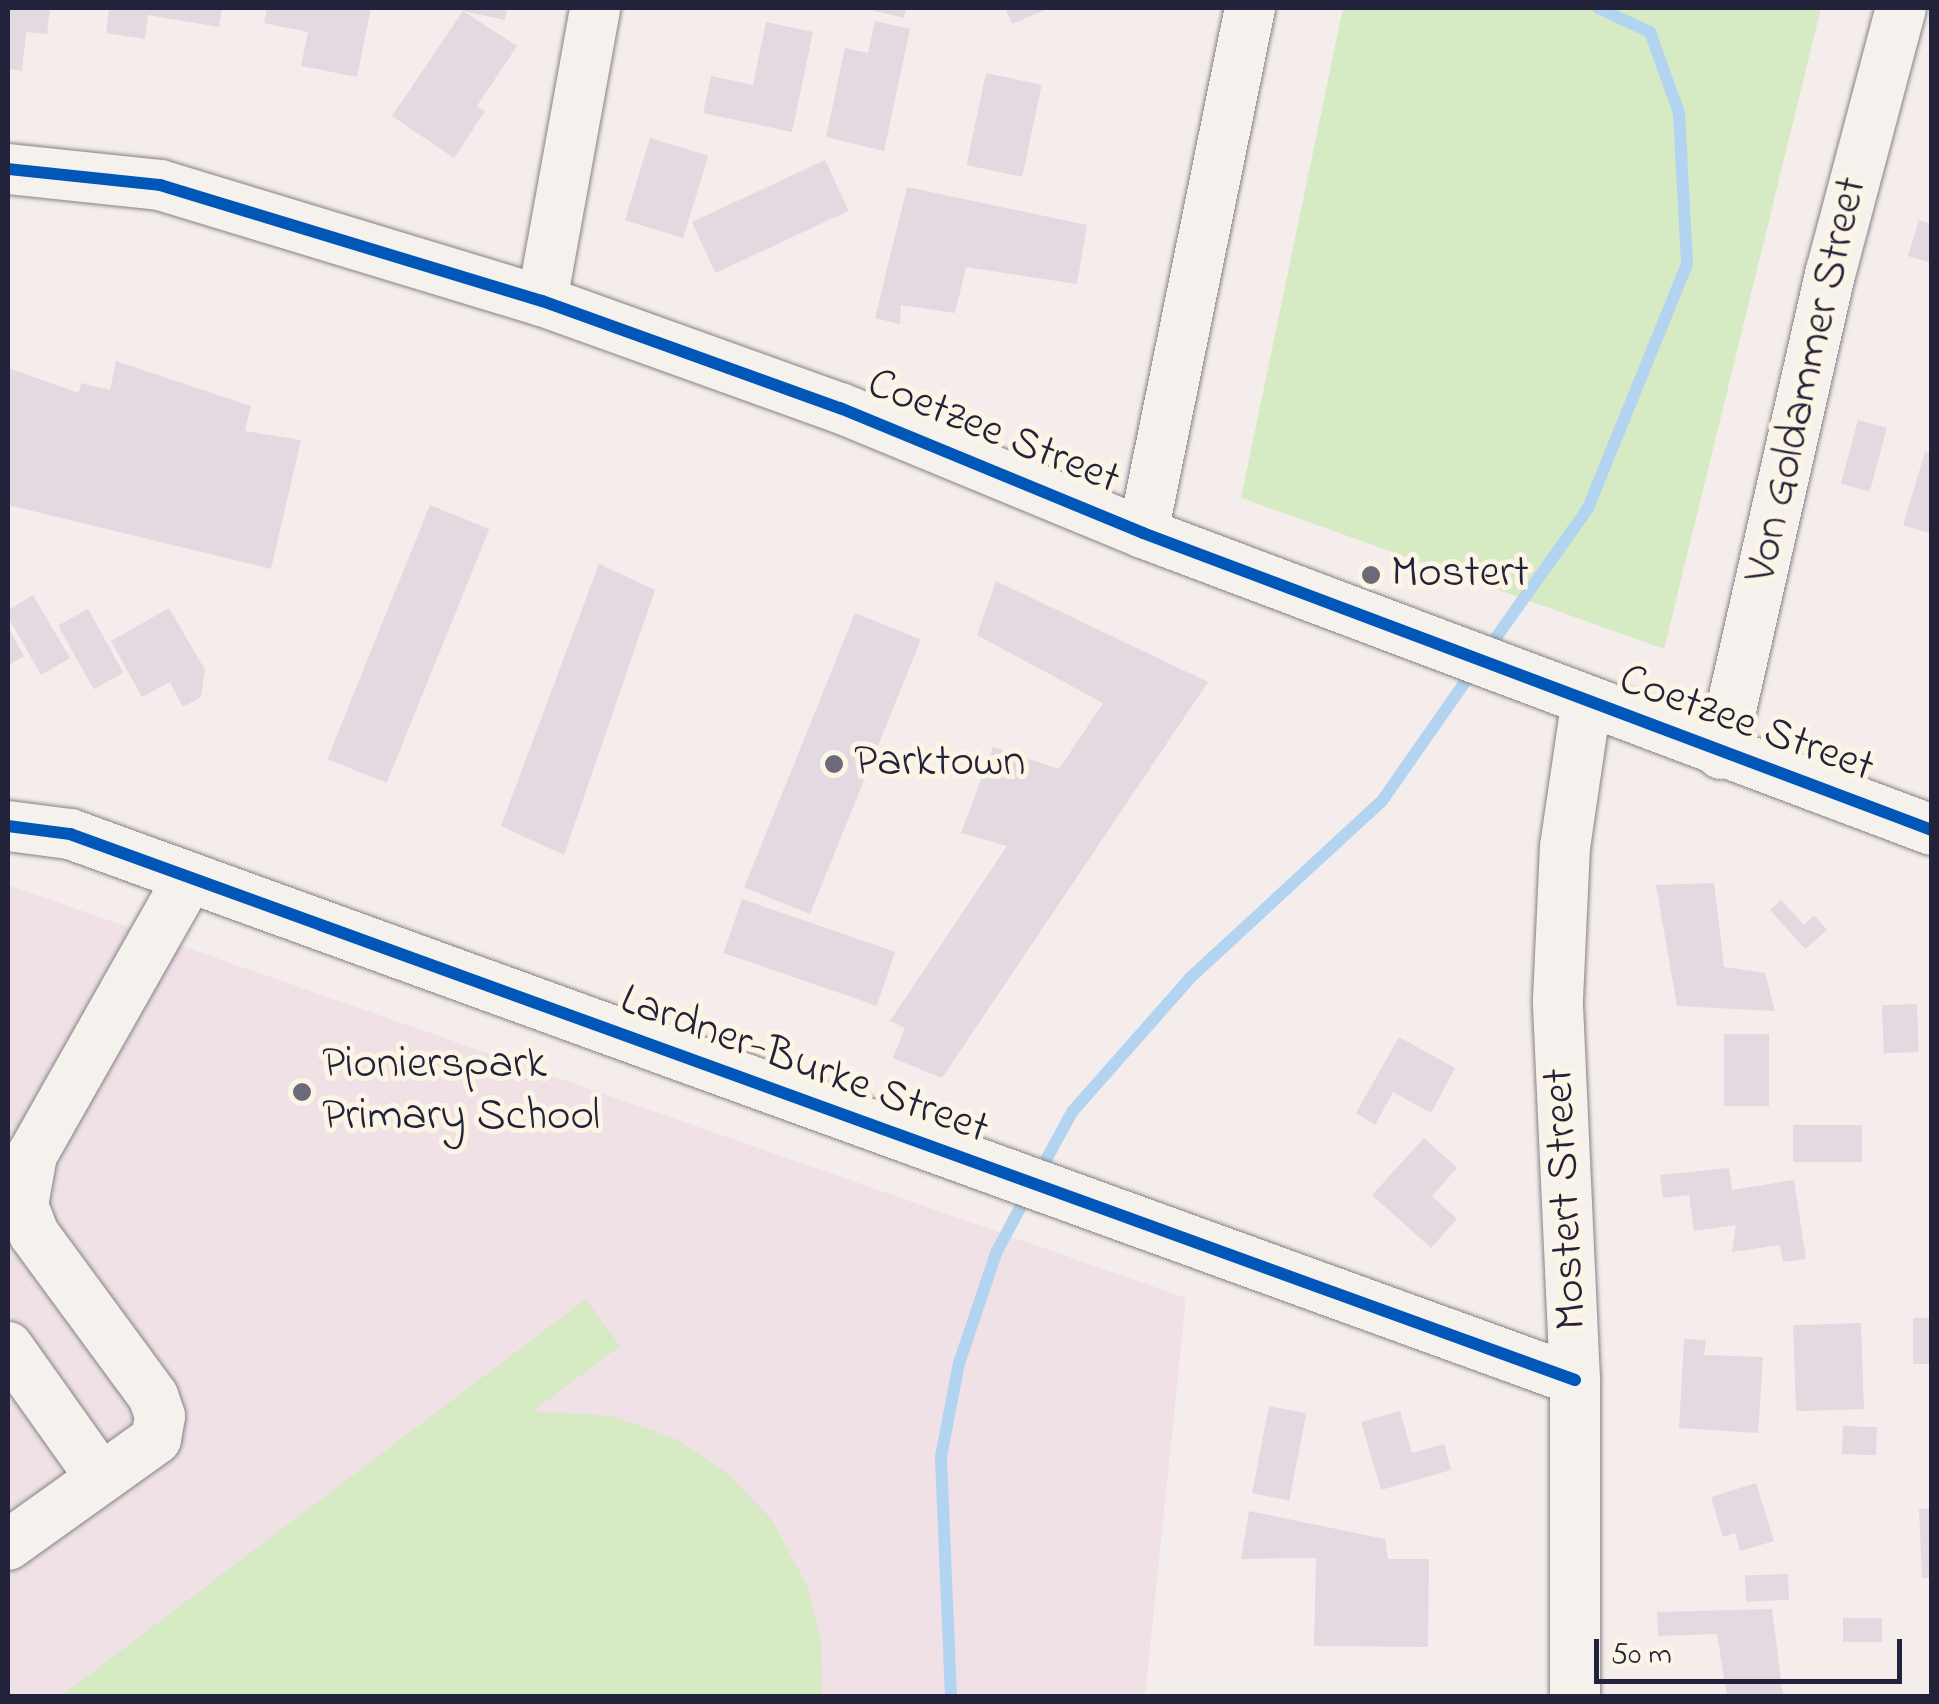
<!DOCTYPE html>
<html>
<head>
<meta charset="utf-8">
<style>
	body { margin:0 }
	#map { position:relative; width:1939px; height:1704px; overflow:hidden; background:#f4edeb; font-family:"Indie Flower",sans-serif }
	div>[style] { position:absolute }
	.built>* { inset:0; background:#efe1e6 }
	.green>* { inset:0; background:#d6eac3 }
	.stream>* { height:12px; margin:-6px; padding:0 6px; transform-origin:6px; border-radius:6px; background:#b3d4f1 }
	.building>* { inset:0; background:#e3d9e1; transform-origin:0 0 }
	.roads { filter:drop-shadow(0 0 2px #858286) drop-shadow(0 0 2px #858286) }
	.minor>* { height:50px; margin:-25px; padding:0 25px; transform-origin:25px; border-radius:25px; background:#f5f1ec }
	.cycleway>* { height:12px; margin:-6px; padding:0 6px; transform-origin:6px; border-radius:6px; background:#0057b8 }
	.dots>* { width:28px; height:28px; translate:-50% -50%; box-sizing:border-box; border:5px solid #fcf5e5; border-radius:50% }
	span { translate:-50% -50%; white-space:nowrap; text-align:center; line-height:1.15; -webkit-text-stroke:10px #fcf5e5; paint-order:stroke }
	.street-label { font-size:45px; color:#22223b }
	.poi-label { font-size:45px; color:#22223b }
	.left { translate:0 -50%; text-align:left }
	.frame { position:absolute; inset:0; border:10px solid #22223b; pointer-events:none }
	.scale { position:absolute; left:1594px; top:1639px; width:308px; height:45px; box-sizing:border-box; border:5px solid #22223b; border-top:0; padding-left:12px; font-size:30px; line-height:35px; white-space:nowrap; color:#22223b; -webkit-text-stroke:8px #fcf5e5; paint-order:stroke }
</style>
</head>
<body>
<div id="map">
	<div class="built">
		<i style="clip-path:polygon(8px 885px,1186px 1298px,1145px 1696px,8px 1696px)"></i>
	</div>
	<div class="green">
		<i style="clip-path:polygon(1343px 8px,1821px 8px,1664px 649px,1241px 498px)"></i>
		<i style="clip-path:polygon(586px 1299px,620px 1346px,533px 1411px,612px 1416px,678px 1440px,726px 1472px,772px 1520px,807px 1586px,821px 1640px,822px 1696px,61px 1696px)"></i>
	</div>
	<div class="stream">
		<i style="left:1485px;top:653px;width:178px;rotate:-54.6deg"></i>
		<i style="left:1588px;top:508px;width:263px;rotate:-67.9deg"></i>
		<i style="left:1687px;top:264px;width:151px;rotate:-93deg"></i>
		<i style="left:1679px;top:113px;width:86px;rotate:-109.7deg"></i>
		<i style="left:1650px;top:32px;width:57px;rotate:-155.2deg"></i>
		<i style="left:1039px;top:1173px;width:69px;rotate:-61.6deg"></i>
		<i style="left:1072px;top:1112px;width:179px;rotate:-48.6deg"></i>
		<i style="left:1190px;top:978px;width:261px;rotate:-42.7deg"></i>
		<i style="left:1382px;top:801px;width:161px;rotate:-55.1deg"></i>
		<i style="left:951px;top:1696px;width:239px;rotate:-92.4deg"></i>
		<i style="left:941px;top:1457px;width:96px;rotate:-79.2deg"></i>
		<i style="left:959px;top:1363px;width:118px;rotate:-71.3deg"></i>
		<i style="left:997px;top:1251px;width:68px;rotate:-61.9deg"></i>
	</div>
	<div class="building">
		<i style="clip-path:polygon(8px 8px,50px 8px,47px 34px,26px 32px,22px 71px,8px 69px)"></i>
		<i style="clip-path:polygon(109px 8px,222px 8px,219px 27px,148px 15px,145px 39px,106px 33px)"></i>
		<i style="clip-path:polygon(267px 8px,371px 8px,357px 77px,301px 66px,308px 32px,264px 23px)"></i>
		<i style="clip-path:polygon(456px 8px,507px 8px,505px 20px,463px 11px,517px 46px,477px 106px,485px 111px,454px 158px,392px 116px,463px 11px)"></i>
		<i style="clip-path:polygon(863px 8px,906px 8px,904px 18px)"></i>
		<i style="clip-path:polygon(1005px 8px,1050px 8px,1012px 24px)"></i>
		<i style="clip-path:polygon(875px 21px,910px 29px,884px 151px,826px 137px,845px 48px,868px 53px)"></i>
		<i style="clip-path:polygon(766px 22px,813px 32px,792px 132px,703px 113px,711px 76px,753px 85px)"></i>
		<i style="left:986px;top:73px;width:57px;height:94px;rotate:12deg"></i>
		<i style="left:650px;top:138px;width:61px;height:86px;rotate:17deg"></i>
		<i style="left:825px;top:160px;width:56px;height:147px;rotate:65deg"></i>
		<i style="clip-path:polygon(907px 187px,1087px 225px,1077px 284px,966px 267px,955px 313px,901px 305px,900px 324px,875px 318px)"></i>
		<i style="clip-path:polygon(1919px 220px,1932px 224px,1932px 263px,1908px 256px)"></i>
		<i style="clip-path:polygon(116px 361px,251px 406px,245px 431px,301px 440px,271px 569px,8px 505px,8px 368px,79px 393px,81px 383px,110px 390px)"></i>
		<i style="left:1858px;top:420px;width:30px;height:66px;rotate:15deg"></i>
		<i style="clip-path:polygon(1925px 452px,1932px 453px,1932px 534px,1903px 525px)"></i>
		<i style="left:430px;top:505px;width:64px;height:274px;rotate:22deg"></i>
		<i style="clip-path:polygon(599px 564px,655px 590px,564px 855px,501px 826px)"></i>
		<i style="clip-path:polygon(996px 581px,1208px 682px,942px 1078px,893px 1058px,905px 1028px,890px 1021px,1007px 846px,961px 833px,993px 747px,1059px 769px,1103px 703px,977px 635px)"></i>
		<i style="clip-path:polygon(33px 595px,70px 658px,41px 675px,8px 617px,8px 610px)"></i>
		<i style="clip-path:polygon(169px 608px,205px 670px,201px 697px,183px 707px,170px 682px,142px 697px,111px 641px)"></i>
		<i style="left:88px;top:609px;width:73px;height:34px;rotate:61deg"></i>
		<i style="left:855px;top:613px;width:71px;height:296px;rotate:22deg"></i>
		<i style="clip-path:polygon(8px 627px,24px 656px,8px 666px)"></i>
		<i style="clip-path:polygon(1714px 883px,1724px 967px,1765px 973px,1775px 1011px,1677px 1006px,1656px 885px)"></i>
		<i style="left:742px;top:899px;width:162px;height:57px;rotate:19deg"></i>
		<i style="clip-path:polygon(1781px 900px,1804px 925px,1814px 915px,1827px 930px,1805px 949px,1770px 910px)"></i>
		<i style="left:1917px;top:1004px;width:48px;height:35px;rotate:88deg"></i>
		<i style="left:1724px;top:1034px;width:45px;height:72px"></i>
		<i style="clip-path:polygon(1399px 1037px,1455px 1068px,1431px 1113px,1393px 1092px,1375px 1125px,1356px 1113px)"></i>
		<i style="left:1793px;top:1125px;width:69px;height:37px"></i>
		<i style="clip-path:polygon(1424px 1138px,1457px 1168px,1432px 1196px,1457px 1219px,1431px 1248px,1372px 1195px)"></i>
		<i style="clip-path:polygon(1729px 1168px,1732px 1190px,1794px 1180px,1806px 1259px,1783px 1262px,1780px 1245px,1732px 1252px,1736px 1225px,1694px 1231px,1689px 1195px,1663px 1198px,1660px 1175px)"></i>
		<i style="left:1932px;top:1318px;width:46px;height:19px;rotate:90deg"></i>
		<i style="left:1861px;top:1323px;width:86px;height:68px;rotate:88deg"></i>
		<i style="clip-path:polygon(1684px 1339px,1706px 1340px,1704px 1355px,1763px 1357px,1758px 1433px,1679px 1428px)"></i>
		<i style="left:1269px;top:1406px;width:38px;height:89px;rotate:11deg"></i>
		<i style="clip-path:polygon(1400px 1411px,1412px 1453px,1444px 1444px,1451px 1470px,1381px 1490px,1361px 1422px)"></i>
		<i style="left:1843px;top:1426px;width:34px;height:28px;rotate:2deg"></i>
		<i style="clip-path:polygon(1756px 1483px,1774px 1541px,1740px 1551px,1735px 1533px,1723px 1537px,1711px 1497px)"></i>
		<i style="clip-path:polygon(1932px 1508px,1932px 1578px,1922px 1578px,1919px 1509px)"></i>
		<i style="clip-path:polygon(1249px 1511px,1385px 1539px,1388px 1559px,1429px 1559px,1428px 1647px,1314px 1646px,1316px 1558px,1241px 1559px)"></i>
		<i style="left:1788px;top:1574px;width:26px;height:43px;rotate:88deg"></i>
		<i style="clip-path:polygon(1772px 1609px,1783px 1696px,1727px 1696px,1717px 1634px,1658px 1636px,1657px 1612px)"></i>
		<i style="left:1843px;top:1618px;width:39px;height:24px"></i>
	</div>
	<div class="roads">
		<div class="minor">
			<i style="left:8px;top:169px;width:153px;rotate:6deg"></i>
			<i style="left:160px;top:185px;width:399px;rotate:16.9deg"></i>
			<i style="left:542px;top:301px;width:317px;rotate:19.8deg"></i>
			<i style="left:840px;top:408px;width:328px;rotate:22.4deg"></i>
			<i style="left:1143px;top:533px;width:843px;rotate:20.63deg"></i>
			<i style="left:542px;top:301px;width:298px;rotate:-79.7deg"></i>
			<i style="left:1143px;top:533px;width:536px;rotate:-78.48deg"></i>
			<i style="left:1721px;top:754px;width:495px;rotate:-77.2deg"></i>
			<i style="left:1831px;top:271px;width:272px;rotate:-75.1deg"></i>
			<i style="left:8px;top:826px;width:63px;rotate:7.4deg"></i>
			<i style="left:70px;top:834px;width:1601px;rotate:19.94deg"></i>
			<i style="left:8px;top:1347px;width:161px;rotate:54.6deg"></i>
			<i style="left:8px;top:1545px;width:182px;rotate:-35.6deg"></i>
			<i style="left:156px;top:1439px;width:23px;rotate:-80deg"></i>
			<i style="left:160px;top:1416px;width:21px;rotate:-109deg"></i>
			<i style="left:153px;top:1396px;width:201px;rotate:-126.3deg"></i>
			<i style="left:34px;top:1234px;width:31px;rotate:-111deg"></i>
			<i style="left:23px;top:1205px;width:51px;rotate:-79.8deg"></i>
			<i style="left:32px;top:1155px;width:319px;rotate:-60.5deg"></i>
			<i style="left:1575px;top:1696px;width:316px;rotate:-90deg"></i>
			<i style="left:1575px;top:1380px;width:380px;rotate:-92.6deg"></i>
			<i style="left:1558px;top:1000px;width:153px;rotate:-87.4deg"></i>
			<i style="left:1565px;top:847px;width:145px;rotate:-81.6deg"></i>
		</div>
	</div>
	<div class="cycleway">
		<i style="left:8px;top:169px;width:153px;rotate:6deg"></i>
		<i style="left:160px;top:185px;width:399px;rotate:16.9deg"></i>
		<i style="left:542px;top:301px;width:317px;rotate:19.8deg"></i>
		<i style="left:840px;top:408px;width:328px;rotate:22.4deg"></i>
		<i style="left:1143px;top:533px;width:843px;rotate:20.63deg"></i>
		<i style="left:8px;top:826px;width:63px;rotate:7.4deg"></i>
		<i style="left:70px;top:834px;width:1601px;rotate:19.94deg"></i>
	</div>
	<div class="dots">
		<i style="left:1371px;top:575px;background:#6c6979"></i>
		<i style="left:834px;top:764px;background:#6c6979"></i>
		<i style="left:302px;top:1092px;background:#6c6979"></i>
	</div>
	<div class="street-label">
		<span style="left:1808px;top:380px;rotate:-77deg">Von Goldammer Street</span>
		<span style="left:993px;top:433px;rotate:22deg">Coetzee Street</span>
		<span style="left:1746px;top:725px;rotate:20deg">Coetzee Street</span>
		<span style="left:804px;top:1066px;rotate:20deg">Lardner-Burke Street</span>
		<span style="left:1567px;top:1199px;rotate:-93deg">Mostert Street</span>
	</div>
	<div class="poi-label">
		<span class="left" style="left:1391px;top:575px">Mostert</span>
		<span class="left" style="left:854px;top:764px">Parktown</span>
		<span class="left" style="left:322px;top:1092px">Pionierspark<br>Primary School</span>
	</div>
	<div class="frame"></div>
	<div class="scale">50 m</div>
</div>
</body>
</html>
